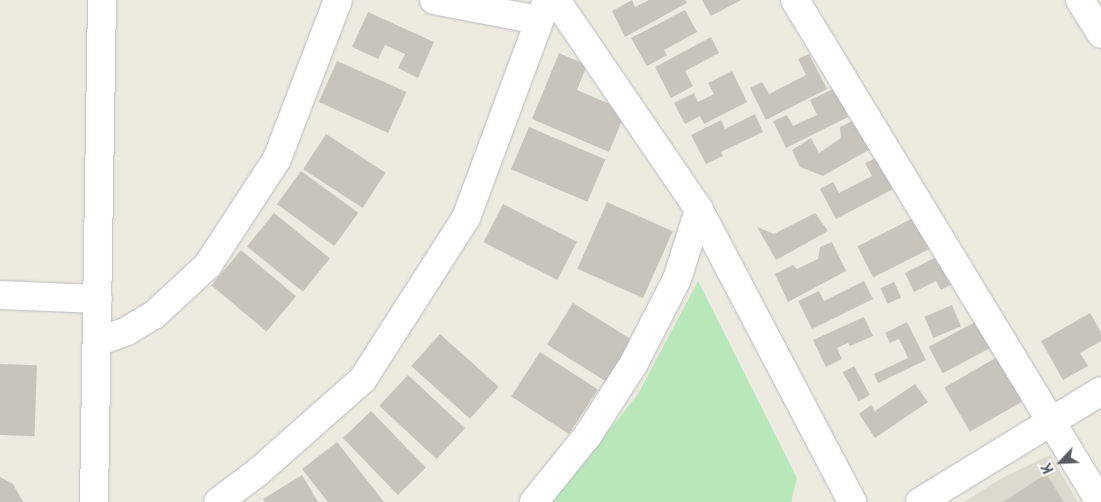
<!DOCTYPE html>
<html>
<head>
<meta charset="utf-8">
<style>
	body { margin:0 }
	#map { position:relative; width:1101px; height:502px; overflow:hidden; background:#edeadf; font-family:"Public Sans",sans-serif }
	div>[style] { position:absolute }
	.education>* { inset:0; background:#dcd9ce }
	.green>* { inset:0; background:#b8e8b9 }
	.building>* { inset:0; background:#c8c4bc; transform-origin:0 0 }
	.roads { filter:drop-shadow(0 0 1px #b7bac0) drop-shadow(0 0 1px #b7bac0) }
	.street>* { height:28px; margin:-14px; padding:0 14px; transform-origin:14px; border-radius:14px; background:#fff }
	span { translate:-50% -50%; white-space:nowrap; text-align:center; line-height:1.15; -webkit-text-stroke:5px #fff; paint-order:stroke }
	.north { position:absolute; left:1036px; top:437px; width:50px; height:50px; -webkit-text-stroke:4px #fff; paint-order:stroke; rotate:245deg; font-size:14px; font-weight:700; line-height:20px; text-align:center; color:#585c62 }
	.north::after { content:''; display:block; margin:auto; width:18px; height:22px; background:#585c62; clip-path:polygon(50% 0,100% 100%,50% 72%,0 100%) }
</style>
</head>
<body>
<div id="map">
	<div class="education">
		<i style="clip-path:polygon(1050px 455px,1078px 502px,964px 502px,1002px 478px)"></i>
	</div>
	<div class="green">
		<i style="clip-path:polygon(698px 281px,797px 478px,791px 502px,552px 502px,638px 394px)"></i>
	</div>
	<div class="building">
		<i style="clip-path:polygon(632px 0,635px 7px,649px 0,685px 0,687px 3px,625px 37px,612px 11px)"></i>
		<i style="clip-path:polygon(702px 0,741px 0,711px 16px)"></i>
		<i style="clip-path:polygon(685px 10px,697px 32px,664px 50px,667px 55px,647px 66px,631px 38px)"></i>
		<i style="clip-path:polygon(368px 12px,434px 42px,418px 78px,398px 68px,405px 54px,385px 45px,378px 59px,352px 47px)"></i>
		<i style="clip-path:polygon(711px 37px,719px 53px,685px 71px,693px 86px,671px 98px,655px 67px)"></i>
		<i style="clip-path:polygon(559px 53px,587px 65px,577px 90px,626px 111px,609px 152px,532px 119px)"></i>
		<i style="clip-path:polygon(809px 54px,827px 89px,766px 120px,750px 88px,762px 82px,769px 94px,806px 75px,798px 59px)"></i>
		<i style="left:337px;top:61px;width:76px;height:45px;rotate:24deg"></i>
		<i style="clip-path:polygon(732px 71px,747px 102px,704px 124px,700px 116px,685px 124px,674px 103px,694px 93px,698px 102px,714px 94px,708px 83px)"></i>
		<i style="clip-path:polygon(835px 88px,848px 117px,786px 148px,773px 121px,787px 115px,793px 126px,817px 115px,810px 100px)"></i>
		<i style="clip-path:polygon(755px 114px,763px 132px,721px 152px,723px 156px,706px 164px,691px 135px,721px 120px,725px 129px)"></i>
		<i style="clip-path:polygon(856px 119px,872px 148px,823px 176px,800px 167px,792px 150px,811px 138px,819px 153px,841px 138px,840px 127px)"></i>
		<i style="left:529px;top:127px;width:83px;height:46px;rotate:23deg"></i>
		<i style="left:326px;top:134px;width:71px;height:42px;rotate:33deg"></i>
		<i style="clip-path:polygon(881px 156px,897px 187px,836px 219px,820px 189px,833px 182px,839px 193px,872px 176px,865px 163px)"></i>
		<i style="left:301px;top:171px;width:71px;height:41px;rotate:36deg"></i>
		<i style="left:607px;top:202px;width:72px;height:73px;rotate:24deg"></i>
		<i style="left:503px;top:204px;width:83px;height:43px;rotate:27deg"></i>
		<i style="left:274px;top:213px;width:72px;height:43px;rotate:39deg"></i>
		<i style="clip-path:polygon(815px 213px,828px 231px,776px 260px,757px 227px,774px 234px)"></i>
		<i style="left:917px;top:216px;width:35px;height:67px;rotate:63deg"></i>
		<i style="clip-path:polygon(832px 242px,846px 271px,788px 302px,775px 274px,793px 265px,797px 269px,818px 259px,820px 247px)"></i>
		<i style="left:241px;top:250px;width:72px;height:46px;rotate:40deg"></i>
		<i style="clip-path:polygon(940px 255px,954px 283px,941px 290px,936px 281px,914px 292px,905px 273px)"></i>
		<i style="clip-path:polygon(864px 281px,873px 299px,812px 329px,798px 301px,819px 291px,824px 301px)"></i>
		<i style="left:894px;top:282px;width:17px;height:15px;rotate:65deg"></i>
		<i style="left:573px;top:303px;width:70px;height:49px;rotate:32deg"></i>
		<i style="left:952px;top:305px;width:23px;height:30px;rotate:67deg"></i>
		<i style="clip-path:polygon(1090px 313px,1101px 332px,1101px 341px,1080px 353px,1088px 366px,1063px 380px,1041px 341px)"></i>
		<i style="clip-path:polygon(864px 317px,873px 336px,850px 346px,848px 343px,837px 348px,842px 359px,826px 367px,813px 340px)"></i>
		<i style="left:979px;top:320px;width:30px;height:57px;rotate:62deg"></i>
		<i style="clip-path:polygon(907px 322px,926px 360px,878px 383px,874px 374px,908px 358px,899px 339px,890px 343px,885px 333px)"></i>
		<i style="left:440px;top:334px;width:79px;height:43px;rotate:42deg"></i>
		<i style="left:540px;top:352px;width:69px;height:53px;rotate:33deg"></i>
		<i style="left:999px;top:356px;width:51px;height:63px;rotate:60deg"></i>
		<i style="left:0;top:364px;width:37px;height:71px;rotate:2deg"></i>
		<i style="left:854px;top:366px;width:33px;height:13px;rotate:61deg"></i>
		<i style="left:408px;top:375px;width:78px;height:42px;rotate:43deg"></i>
		<i style="clip-path:polygon(915px 384px,928px 402px,875px 438px,859px 414px,871px 405px,875px 411px)"></i>
		<i style="left:371px;top:411px;width:79px;height:39px;rotate:46deg"></i>
		<i style="clip-path:polygon(337px 442px,384px 502px,328px 502px,302px 469px)"></i>
		<i style="clip-path:polygon(1046px 474px,1064px 502px,1003px 502px)"></i>
		<i style="clip-path:polygon(302px 475px,318px 502px,265px 502px,263px 499px)"></i>
		<i style="clip-path:polygon(0 477px,13px 484px,23px 502px,0 502px)"></i>
	</div>
	<div class="roads">
		<div class="street">
			<i style="left:434px;top:0;width:107px;rotate:10.8deg"></i>
			<i style="left:556px;top:0;width:254px;rotate:55.7deg"></i>
			<i style="left:699px;top:210px;width:330px;rotate:62.3deg"></i>
			<i style="left:795px;top:0;width:587px;rotate:58.72deg"></i>
			<i style="left:1080px;top:0;width:40px;rotate:58deg"></i>
			<i style="left:0;top:295px;width:98px;rotate:2.3deg"></i>
			<i style="left:97px;top:342px;width:32px;rotate:-20deg"></i>
			<i style="left:127px;top:331px;width:31px;rotate:-31deg"></i>
			<i style="left:154px;top:315px;width:74px;rotate:-42.8deg"></i>
			<i style="left:208px;top:265px;width:126px;rotate:-56.9deg"></i>
			<i style="left:277px;top:159px;width:170px;rotate:-69deg"></i>
			<i style="left:94px;top:502px;width:502px;rotate:-89.09deg"></i>
			<i style="left:218px;top:502px;width:50px;rotate:-36.9deg"></i>
			<i style="left:258px;top:472px;width:140px;rotate:-41.5deg"></i>
			<i style="left:363px;top:379px;width:191px;rotate:-57.4deg"></i>
			<i style="left:466px;top:218px;width:233px;rotate:-69.6deg"></i>
			<i style="left:534px;top:502px;width:86px;rotate:-51.1deg"></i>
			<i style="left:588px;top:435px;width:85px;rotate:-57.4deg"></i>
			<i style="left:634px;top:363px;width:94px;rotate:-62.9deg"></i>
			<i style="left:677px;top:279px;width:72px;rotate:-72.3deg"></i>
			<i style="left:920px;top:502px;width:212px;rotate:-31.5deg"></i>
		</div>
	</div>
	<div class="north">K</div>
</div>
</body>
</html>
